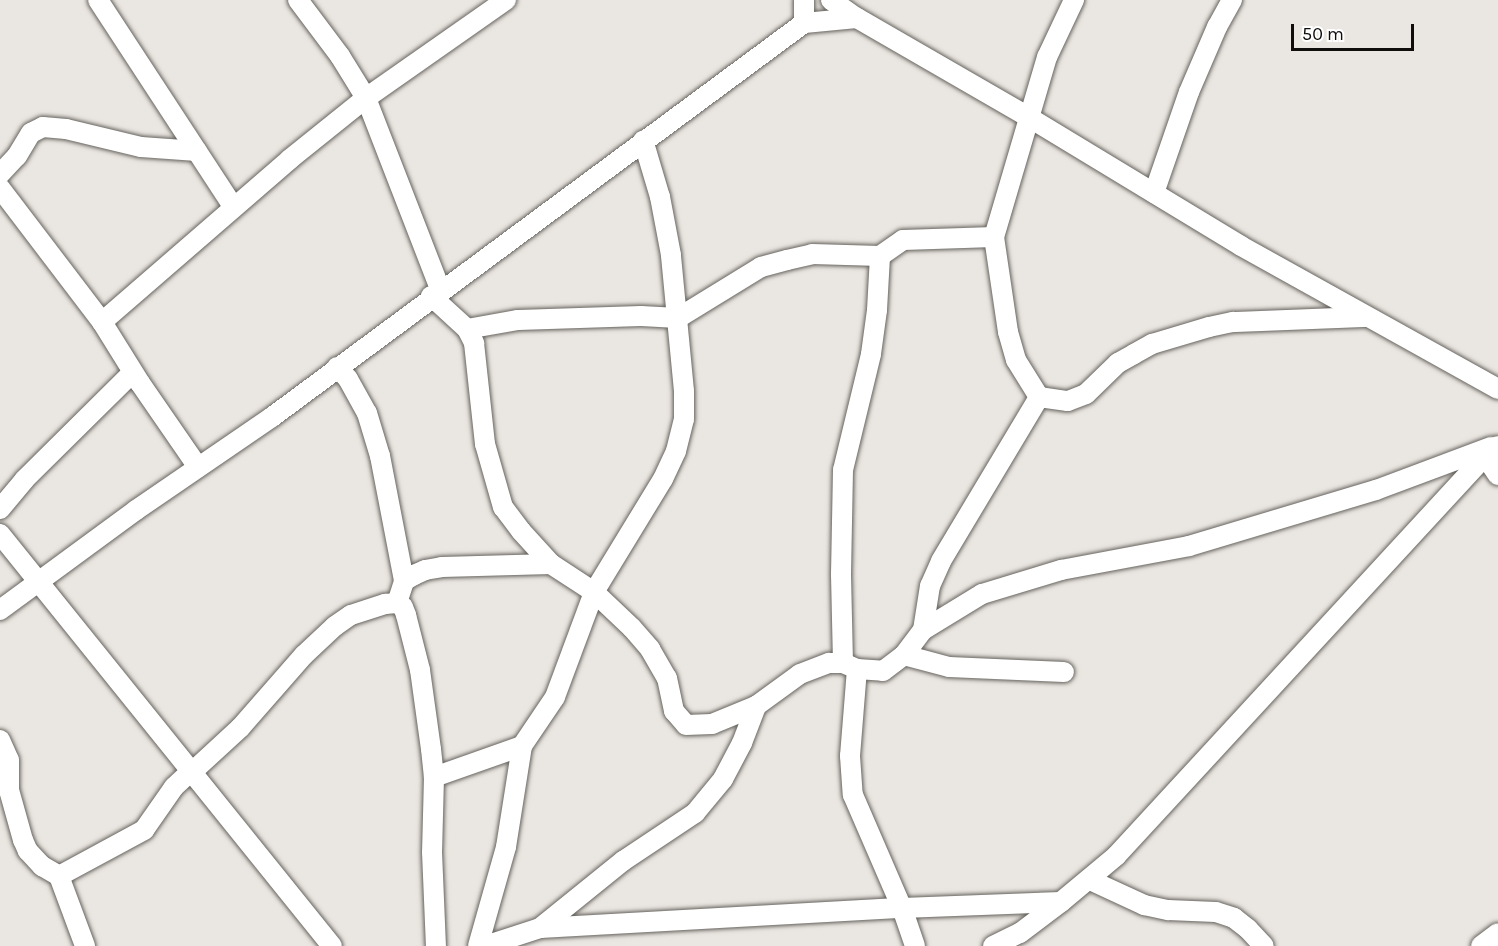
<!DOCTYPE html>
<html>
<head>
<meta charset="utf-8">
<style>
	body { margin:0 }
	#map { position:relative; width:1498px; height:946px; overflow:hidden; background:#eae6e1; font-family:Karla,sans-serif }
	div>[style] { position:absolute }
	.roads { filter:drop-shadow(0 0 2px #66635e) drop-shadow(0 0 2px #66635e) }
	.minor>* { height:20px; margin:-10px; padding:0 10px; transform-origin:10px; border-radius:10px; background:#fff }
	span { translate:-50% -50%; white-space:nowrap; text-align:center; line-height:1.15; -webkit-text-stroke:5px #fff; paint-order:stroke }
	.scale { position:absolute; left:1291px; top:24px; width:123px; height:27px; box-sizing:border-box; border:3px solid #0f0e0c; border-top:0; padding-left:8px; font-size:18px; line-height:21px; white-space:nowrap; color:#0f0e0c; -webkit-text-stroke:4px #fff; paint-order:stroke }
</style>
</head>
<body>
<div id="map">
	<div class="roads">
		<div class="minor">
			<i style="left:98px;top:0;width:246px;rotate:56.8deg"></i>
			<i style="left:298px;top:0;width:70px;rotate:53.1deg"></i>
			<i style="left:340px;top:56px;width:49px;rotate:58.2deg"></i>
			<i style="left:366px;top:98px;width:205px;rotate:68.8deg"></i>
			<i style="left:804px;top:0;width:23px;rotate:90deg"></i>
			<i style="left:831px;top:0;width:32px;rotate:35deg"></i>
			<i style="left:857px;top:18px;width:200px;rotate:30deg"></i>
			<i style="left:1030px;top:118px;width:247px;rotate:31.2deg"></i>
			<i style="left:1241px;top:246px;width:294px;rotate:29.1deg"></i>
			<i style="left:1074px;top:0;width:63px;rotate:115.3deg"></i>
			<i style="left:1047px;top:57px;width:188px;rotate:106.4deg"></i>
			<i style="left:994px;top:237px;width:96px;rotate:81.6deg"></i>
			<i style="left:1008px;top:332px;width:29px;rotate:74deg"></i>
			<i style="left:1016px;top:360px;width:44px;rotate:58.1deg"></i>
			<i style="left:1039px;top:397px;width:29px;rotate:8deg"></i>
			<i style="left:1068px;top:401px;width:19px;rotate:-21deg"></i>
			<i style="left:1086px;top:394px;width:45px;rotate:-44.1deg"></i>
			<i style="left:1118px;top:363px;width:18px;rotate:-29deg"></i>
			<i style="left:1134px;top:354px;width:21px;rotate:-29deg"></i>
			<i style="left:1152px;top:344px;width:59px;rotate:-16.6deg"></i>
			<i style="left:1209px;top:327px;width:25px;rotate:-12deg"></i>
			<i style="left:1233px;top:322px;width:133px;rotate:-2.2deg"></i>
			<i style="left:0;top:174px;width:25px;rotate:-47deg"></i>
			<i style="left:17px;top:156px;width:27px;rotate:-59deg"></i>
			<i style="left:31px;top:133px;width:13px;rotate:-27deg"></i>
			<i style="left:43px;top:127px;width:23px;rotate:5deg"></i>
			<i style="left:66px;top:129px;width:77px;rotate:13.5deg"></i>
			<i style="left:141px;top:147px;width:56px;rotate:4.1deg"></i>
			<i style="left:0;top:188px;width:168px;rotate:52.7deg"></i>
			<i style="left:102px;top:322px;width:72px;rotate:58.1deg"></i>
			<i style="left:140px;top:383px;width:102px;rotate:55.4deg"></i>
			<i style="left:1154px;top:193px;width:107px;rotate:-70.9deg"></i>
			<i style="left:1189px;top:92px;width:71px;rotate:-66.7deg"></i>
			<i style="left:1217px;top:27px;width:31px;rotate:-61deg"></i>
			<i style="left:431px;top:296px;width:49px;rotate:42.5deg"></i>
			<i style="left:467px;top:329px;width:16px;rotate:63deg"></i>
			<i style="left:474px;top:343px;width:102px;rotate:83.8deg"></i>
			<i style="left:485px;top:444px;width:66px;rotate:74.1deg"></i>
			<i style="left:503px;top:507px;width:30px;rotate:53deg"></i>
			<i style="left:521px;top:531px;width:45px;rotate:47.7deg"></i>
			<i style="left:551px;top:564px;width:51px;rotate:33.1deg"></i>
			<i style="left:594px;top:592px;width:52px;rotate:43.5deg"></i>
			<i style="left:632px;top:628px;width:28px;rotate:49deg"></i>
			<i style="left:650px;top:649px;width:34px;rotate:60deg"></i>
			<i style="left:667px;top:678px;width:34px;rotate:78deg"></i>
			<i style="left:674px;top:711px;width:18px;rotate:49deg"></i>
			<i style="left:686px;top:725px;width:26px;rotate:-2deg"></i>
			<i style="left:712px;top:724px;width:48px;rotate:-22.2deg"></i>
			<i style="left:102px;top:322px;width:249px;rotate:-40.9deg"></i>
			<i style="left:290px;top:159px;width:97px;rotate:-38.8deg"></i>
			<i style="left:366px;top:98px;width:171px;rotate:-35deg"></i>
			<i style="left:467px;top:329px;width:52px;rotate:-10deg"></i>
			<i style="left:518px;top:320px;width:123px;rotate:-1.9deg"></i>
			<i style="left:641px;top:316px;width:37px;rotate:3deg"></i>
			<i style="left:678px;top:318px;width:97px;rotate:-31.6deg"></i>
			<i style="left:761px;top:267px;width:27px;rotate:-15deg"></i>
			<i style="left:787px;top:260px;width:26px;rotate:-13deg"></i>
			<i style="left:812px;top:254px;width:68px;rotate:1.7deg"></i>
			<i style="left:880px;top:256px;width:28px;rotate:-35deg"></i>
			<i style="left:903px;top:240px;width:91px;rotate:-1.9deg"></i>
			<i style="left:337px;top:367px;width:16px;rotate:47deg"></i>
			<i style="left:348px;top:379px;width:39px;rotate:61deg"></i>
			<i style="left:367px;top:413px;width:45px;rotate:73.2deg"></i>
			<i style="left:380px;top:456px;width:127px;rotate:79.1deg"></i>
			<i style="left:1485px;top:456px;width:23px;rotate:56deg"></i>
			<i style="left:0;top:509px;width:38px;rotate:-50deg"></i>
			<i style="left:24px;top:480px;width:153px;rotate:-44.7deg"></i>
			<i style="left:0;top:534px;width:529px;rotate:51.14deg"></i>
			<i style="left:397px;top:603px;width:7px;rotate:34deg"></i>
			<i style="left:403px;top:607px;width:9px;rotate:69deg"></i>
			<i style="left:406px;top:615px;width:57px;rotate:75.7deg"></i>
			<i style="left:420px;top:670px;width:80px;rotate:82.1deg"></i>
			<i style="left:431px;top:749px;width:28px;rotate:84deg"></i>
			<i style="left:434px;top:777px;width:75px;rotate:91.5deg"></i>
			<i style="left:432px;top:852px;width:94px;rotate:87.6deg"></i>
			<i style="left:0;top:610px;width:169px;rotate:-36.3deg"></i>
			<i style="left:136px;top:510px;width:165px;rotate:-34.4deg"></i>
			<i style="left:272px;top:417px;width:662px;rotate:-36.52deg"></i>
			<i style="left:804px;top:23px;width:53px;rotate:-5.4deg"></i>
			<i style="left:923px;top:630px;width:45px;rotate:-81deg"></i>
			<i style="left:930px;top:586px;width:27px;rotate:-66deg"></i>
			<i style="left:941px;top:561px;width:191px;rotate:-59.1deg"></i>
			<i style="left:904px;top:655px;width:47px;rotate:14.9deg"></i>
			<i style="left:949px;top:667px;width:115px;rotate:2.5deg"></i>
			<i style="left:843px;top:663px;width:89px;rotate:-91.3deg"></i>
			<i style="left:841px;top:574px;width:104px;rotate:-88.9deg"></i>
			<i style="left:843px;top:470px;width:119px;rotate:-76.4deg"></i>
			<i style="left:871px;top:354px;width:44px;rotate:-82.2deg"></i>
			<i style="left:877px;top:310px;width:54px;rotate:-86.8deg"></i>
			<i style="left:857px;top:669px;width:87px;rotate:94.6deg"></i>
			<i style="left:850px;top:756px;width:39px;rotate:86deg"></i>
			<i style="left:853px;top:795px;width:123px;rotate:66.6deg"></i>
			<i style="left:902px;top:908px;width:40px;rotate:71.1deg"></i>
			<i style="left:0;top:740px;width:22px;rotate:66deg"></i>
			<i style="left:9px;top:760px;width:30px;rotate:90deg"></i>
			<i style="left:9px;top:790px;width:52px;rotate:74.4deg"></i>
			<i style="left:23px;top:840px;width:12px;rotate:66deg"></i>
			<i style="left:28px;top:851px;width:21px;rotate:47deg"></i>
			<i style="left:42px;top:866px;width:20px;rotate:30deg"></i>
			<i style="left:59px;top:876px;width:75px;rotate:69.6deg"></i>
			<i style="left:191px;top:773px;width:67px;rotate:-42.6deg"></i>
			<i style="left:240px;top:728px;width:97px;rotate:-48.8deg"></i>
			<i style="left:304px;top:655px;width:42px;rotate:-43.1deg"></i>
			<i style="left:335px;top:626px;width:19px;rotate:-35deg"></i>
			<i style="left:351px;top:615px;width:36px;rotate:-18deg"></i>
			<i style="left:385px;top:604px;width:12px;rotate:-5deg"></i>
			<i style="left:397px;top:603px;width:23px;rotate:-72deg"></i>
			<i style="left:404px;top:581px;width:12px;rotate:-31deg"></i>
			<i style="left:414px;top:575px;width:12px;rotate:-24deg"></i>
			<i style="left:425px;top:570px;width:17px;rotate:-10deg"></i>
			<i style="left:442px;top:567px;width:109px;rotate:-1.6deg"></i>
			<i style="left:434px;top:777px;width:93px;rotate:-19.4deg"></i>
			<i style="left:59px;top:876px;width:97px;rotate:-28.4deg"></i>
			<i style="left:144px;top:830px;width:52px;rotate:-55.1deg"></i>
			<i style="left:174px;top:787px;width:22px;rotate:-43deg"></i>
			<i style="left:1090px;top:880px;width:60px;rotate:24.8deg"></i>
			<i style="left:1144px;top:905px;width:25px;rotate:12deg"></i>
			<i style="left:1168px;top:910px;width:48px;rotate:2.4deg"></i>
			<i style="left:1216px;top:912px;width:19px;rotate:18deg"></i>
			<i style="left:1234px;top:918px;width:18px;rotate:38deg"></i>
			<i style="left:1248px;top:929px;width:23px;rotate:47deg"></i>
			<i style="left:540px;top:928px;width:107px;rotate:-38.9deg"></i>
			<i style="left:623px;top:861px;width:87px;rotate:-33.7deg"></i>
			<i style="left:695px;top:813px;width:44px;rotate:-50.5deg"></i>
			<i style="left:723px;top:779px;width:41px;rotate:-62.2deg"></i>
			<i style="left:742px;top:743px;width:40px;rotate:-69deg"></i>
			<i style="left:756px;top:706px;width:54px;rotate:-36deg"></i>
			<i style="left:800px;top:674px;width:31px;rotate:-21deg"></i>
			<i style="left:829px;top:663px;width:14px"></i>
			<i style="left:843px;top:663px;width:15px;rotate:23deg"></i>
			<i style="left:857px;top:669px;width:26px;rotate:4deg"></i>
			<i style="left:883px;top:671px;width:26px;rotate:-37deg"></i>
			<i style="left:904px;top:655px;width:31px;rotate:-53deg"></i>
			<i style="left:923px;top:630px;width:69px;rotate:-31.4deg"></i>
			<i style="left:982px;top:594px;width:83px;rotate:-16.9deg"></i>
			<i style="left:1061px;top:570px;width:130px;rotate:-10.6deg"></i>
			<i style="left:1189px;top:546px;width:195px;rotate:-16.7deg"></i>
			<i style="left:1376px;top:490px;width:123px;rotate:-20.5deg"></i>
			<i style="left:478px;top:946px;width:103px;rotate:-74.2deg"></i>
			<i style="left:506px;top:847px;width:102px;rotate:-81deg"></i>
			<i style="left:522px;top:746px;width:59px;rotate:-56deg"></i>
			<i style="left:555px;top:697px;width:112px;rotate:-69.6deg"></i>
			<i style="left:594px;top:592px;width:132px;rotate:-58.6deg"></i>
			<i style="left:663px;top:479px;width:31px;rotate:-65deg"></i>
			<i style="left:676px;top:451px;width:33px;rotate:-76deg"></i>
			<i style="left:684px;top:419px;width:28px;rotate:-90deg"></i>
			<i style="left:684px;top:391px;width:137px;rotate:-95.5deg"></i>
			<i style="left:671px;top:255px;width:59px;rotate:-100.7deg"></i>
			<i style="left:660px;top:197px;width:59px;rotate:-106.6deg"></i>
			<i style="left:485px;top:946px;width:58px;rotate:-18.1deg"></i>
			<i style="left:540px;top:928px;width:363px;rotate:-3.2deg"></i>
			<i style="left:902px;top:908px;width:159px;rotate:-2.2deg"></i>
			<i style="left:1061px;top:902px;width:72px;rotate:-39.9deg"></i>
			<i style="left:1116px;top:856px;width:544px;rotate:-47.31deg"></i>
			<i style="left:1485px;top:456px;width:16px;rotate:-38deg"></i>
			<i style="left:993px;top:946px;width:30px;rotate:-26deg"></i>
			<i style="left:1020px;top:933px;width:51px;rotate:-37.1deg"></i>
			<i style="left:1481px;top:946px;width:21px;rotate:-37deg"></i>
		</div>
	</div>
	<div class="scale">50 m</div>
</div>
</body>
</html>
